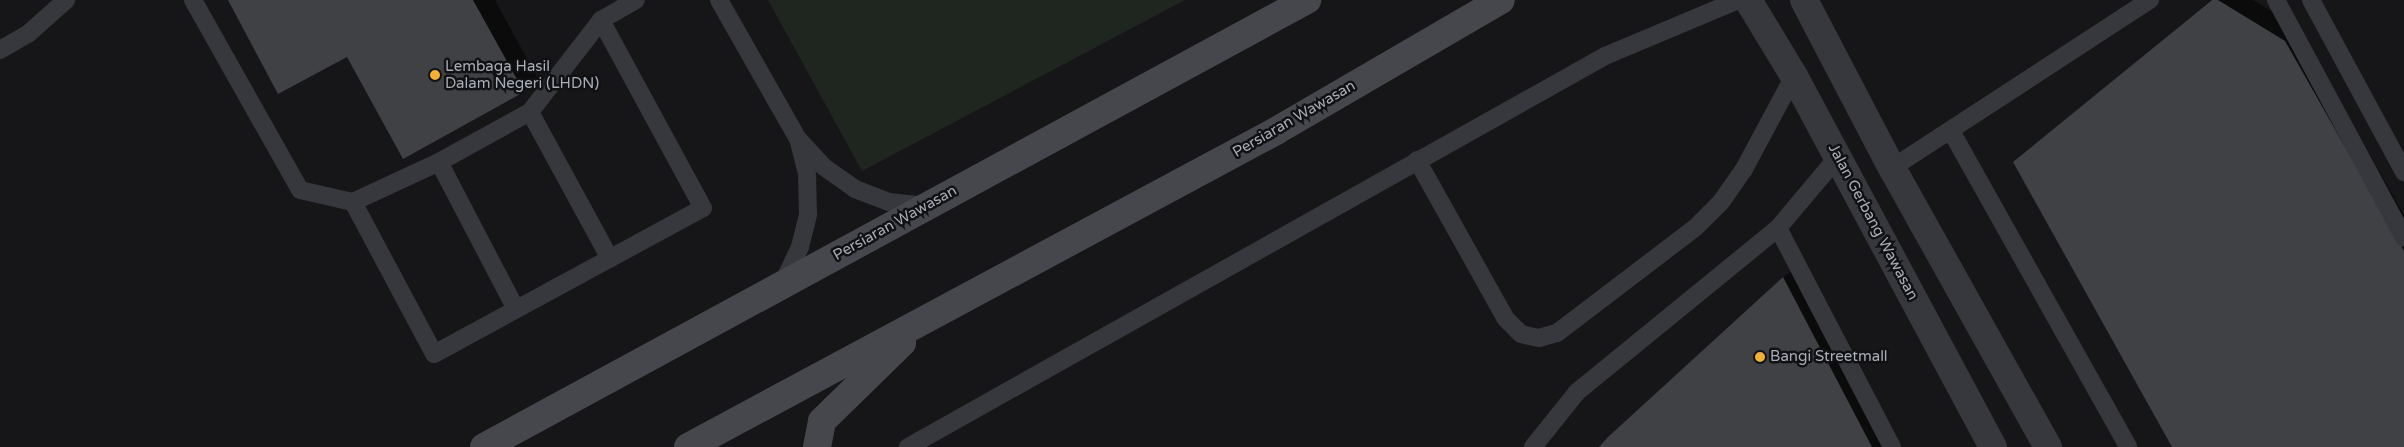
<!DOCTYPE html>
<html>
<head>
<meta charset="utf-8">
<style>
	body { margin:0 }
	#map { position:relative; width:2404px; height:447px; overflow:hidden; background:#161618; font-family:"Varela Round",sans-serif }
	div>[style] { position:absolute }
	.green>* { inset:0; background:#1e261f }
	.shadow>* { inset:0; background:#0007 }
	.building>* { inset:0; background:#404145 }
	.lane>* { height:18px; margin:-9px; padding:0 9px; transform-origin:9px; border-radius:9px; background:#37383d }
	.street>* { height:28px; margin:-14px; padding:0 14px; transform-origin:14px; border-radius:14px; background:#37383d }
	.secondary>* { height:28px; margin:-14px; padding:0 14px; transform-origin:14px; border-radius:14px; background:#45474d }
	.dots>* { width:14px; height:14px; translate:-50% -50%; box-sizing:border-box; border:2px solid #111113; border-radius:50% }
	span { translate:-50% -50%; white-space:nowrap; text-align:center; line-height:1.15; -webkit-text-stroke:5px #111113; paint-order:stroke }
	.poi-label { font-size:15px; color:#a8adb8 }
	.left { translate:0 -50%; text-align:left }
	.street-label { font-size:15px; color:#a8adb8 }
</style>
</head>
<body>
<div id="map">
	<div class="green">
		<i style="clip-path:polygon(768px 0,1185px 0,862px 171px)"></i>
	</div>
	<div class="shadow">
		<i style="clip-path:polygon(229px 0,495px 0,537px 77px,523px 91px,347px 55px)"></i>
		<i style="clip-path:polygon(2211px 0,2253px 0,2298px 27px,2404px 215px,2404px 447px,2173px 447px,2014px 162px)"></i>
		<i style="clip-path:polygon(1793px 269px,1886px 447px,1601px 447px,1622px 425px)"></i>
	</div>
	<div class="building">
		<i style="clip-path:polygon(228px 0,473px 0,524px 92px,403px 159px,347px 57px,278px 94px)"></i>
		<i style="clip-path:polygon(2212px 0,2218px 0,2285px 41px,2404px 251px,2404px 447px,2172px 447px,2013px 162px)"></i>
		<i style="clip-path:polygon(1783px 277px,1872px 447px,1599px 447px,1608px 437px)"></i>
	</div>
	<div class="lane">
		<i style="left:193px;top:0;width:218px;rotate:60.6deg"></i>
		<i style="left:300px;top:190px;width:54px;rotate:12.8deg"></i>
		<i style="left:353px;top:202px;width:95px;rotate:-24.9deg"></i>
		<i style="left:439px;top:162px;width:104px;rotate:-28.8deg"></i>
		<i style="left:530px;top:112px;width:116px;rotate:-52.3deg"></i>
		<i style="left:601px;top:20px;width:40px;rotate:-29.7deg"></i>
		<i style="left:719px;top:0;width:160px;rotate:60.4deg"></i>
		<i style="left:798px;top:139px;width:38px;rotate:47deg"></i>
		<i style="left:824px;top:167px;width:38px;rotate:35deg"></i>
		<i style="left:855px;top:189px;width:36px;rotate:21deg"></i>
		<i style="left:889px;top:202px;width:37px;rotate:6deg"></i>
		<i style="left:2276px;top:0;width:270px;rotate:61.7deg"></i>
		<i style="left:2311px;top:0;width:196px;rotate:61.6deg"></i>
		<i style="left:0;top:50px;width:32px;rotate:-30deg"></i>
		<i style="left:28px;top:34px;width:51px;rotate:-41.8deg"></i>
		<i style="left:530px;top:112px;width:167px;rotate:61.4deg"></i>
		<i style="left:1951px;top:131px;width:362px;rotate:60.7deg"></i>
		<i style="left:1417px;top:160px;width:182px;rotate:60.8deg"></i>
		<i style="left:1506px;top:319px;width:21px;rotate:45deg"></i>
		<i style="left:1521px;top:334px;width:18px;rotate:13deg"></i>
		<i style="left:1539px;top:338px;width:19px;rotate:-16deg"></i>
		<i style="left:1557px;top:333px;width:173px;rotate:-37.3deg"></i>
		<i style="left:1695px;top:228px;width:37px;rotate:-45deg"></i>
		<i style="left:1721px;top:202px;width:38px;rotate:-55deg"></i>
		<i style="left:1743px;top:171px;width:108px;rotate:-61.8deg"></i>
		<i style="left:439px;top:162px;width:166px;rotate:62.4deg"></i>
		<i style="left:1892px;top:168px;width:308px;rotate:-33.1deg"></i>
		<i style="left:353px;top:202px;width:172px;rotate:61.9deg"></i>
		<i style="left:434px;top:354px;width:306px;rotate:-28.5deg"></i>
		<i style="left:703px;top:208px;width:214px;rotate:-118.5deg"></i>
		<i style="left:1778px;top:228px;width:247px;rotate:62.5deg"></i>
		<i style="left:782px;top:285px;width:42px;rotate:-64.7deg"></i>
		<i style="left:800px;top:247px;width:34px;rotate:-76deg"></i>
		<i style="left:808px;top:214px;width:40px;rotate:-91.4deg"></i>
		<i style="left:807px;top:174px;width:33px;rotate:-104deg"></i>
		<i style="left:908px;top:447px;width:799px;rotate:-29.29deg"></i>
		<i style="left:1605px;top:56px;width:144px;rotate:-22.8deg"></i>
		<i style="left:1533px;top:447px;width:70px;rotate:-51.3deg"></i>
		<i style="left:1577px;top:392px;width:259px;rotate:-39.2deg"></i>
		<i style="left:1778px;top:228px;width:92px;rotate:-49.9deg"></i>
	</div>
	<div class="street">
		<i style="left:1748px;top:0;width:89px;rotate:58.8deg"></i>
		<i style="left:1794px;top:76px;width:421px;rotate:61.8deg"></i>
		<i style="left:1804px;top:0;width:190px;rotate:62.4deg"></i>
		<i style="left:1892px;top:168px;width:320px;rotate:60.8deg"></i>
	</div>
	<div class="secondary">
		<i style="left:484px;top:447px;width:937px;rotate:-28.51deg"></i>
		<i style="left:688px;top:447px;width:668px;rotate:-28.25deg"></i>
		<i style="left:1276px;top:131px;width:260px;rotate:-30.2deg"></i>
		<i style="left:817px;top:447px;width:26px;rotate:-79deg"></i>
		<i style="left:822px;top:421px;width:112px;rotate:-44.3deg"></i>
	</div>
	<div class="dots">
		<i style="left:435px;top:75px;background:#f2b134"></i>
		<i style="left:1760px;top:357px;background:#f2b134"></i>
	</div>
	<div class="poi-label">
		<span class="left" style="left:445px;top:75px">Lembaga Hasil<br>Dalam Negeri (LHDN)</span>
		<span class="left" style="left:1770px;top:357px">Bangi Streetmall</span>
	</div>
	<div class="street-label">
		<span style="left:1294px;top:119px;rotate:-30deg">Persiaran Wawasan</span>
		<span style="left:1873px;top:222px;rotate:62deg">Jalan Gerbang Wawasan</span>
		<span style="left:895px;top:223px;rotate:-29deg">Persiaran Wawasan</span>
	</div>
</div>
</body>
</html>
